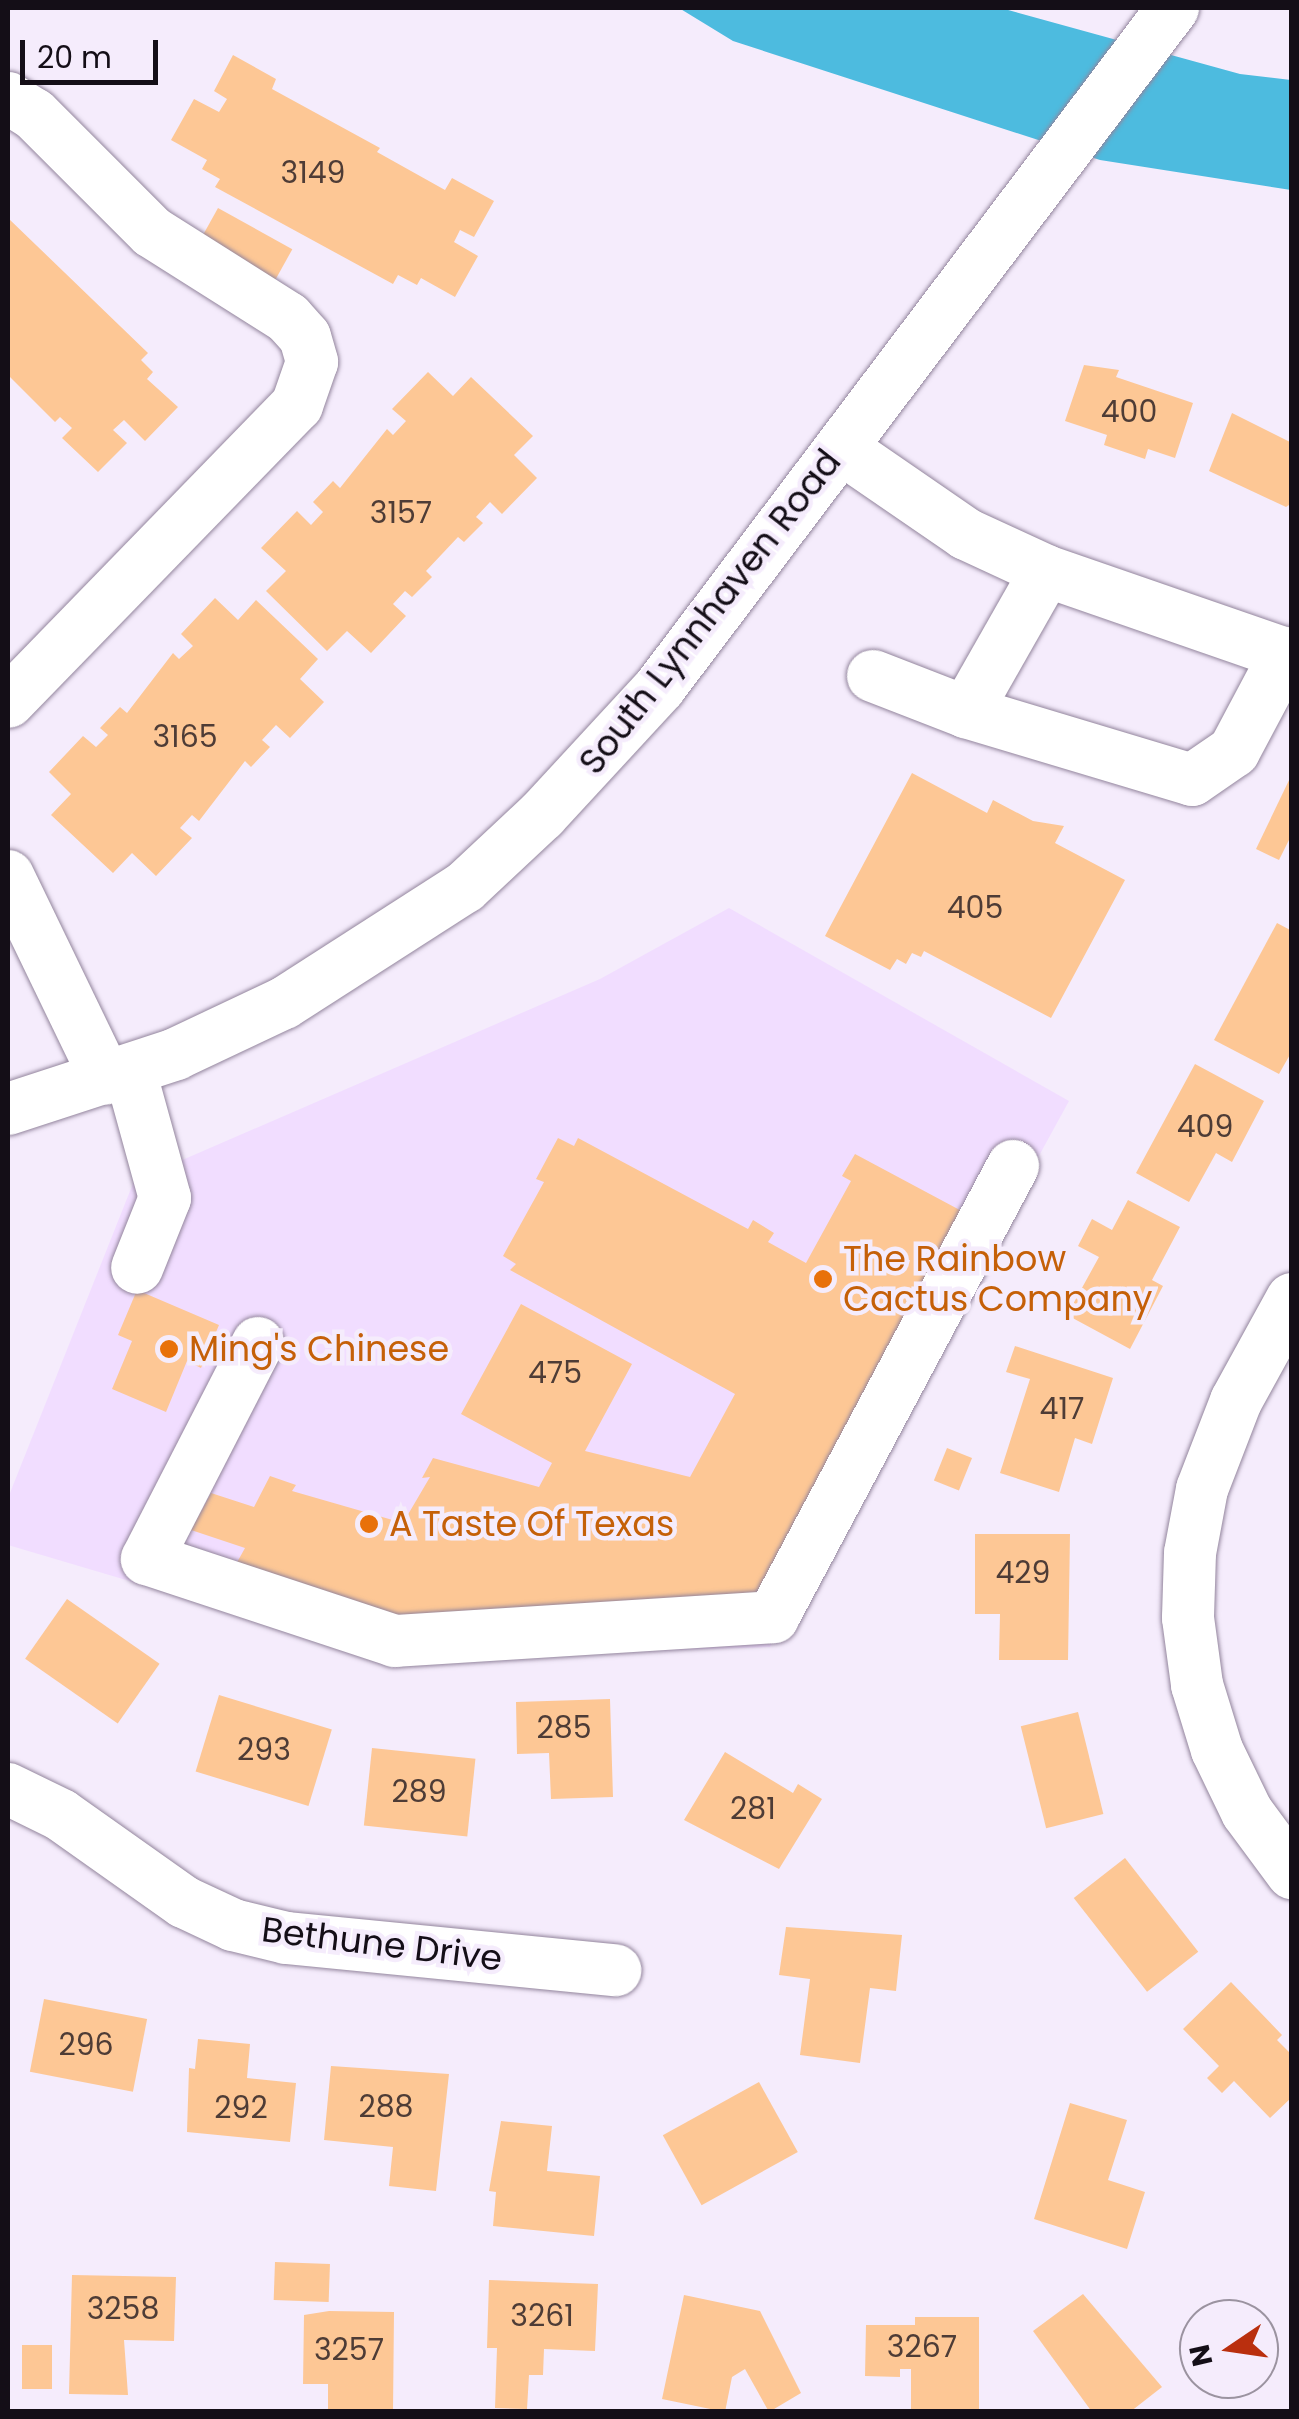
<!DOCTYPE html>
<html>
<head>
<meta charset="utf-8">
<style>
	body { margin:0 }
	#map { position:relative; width:1299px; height:2419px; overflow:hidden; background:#f5ecfc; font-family:Poppins,sans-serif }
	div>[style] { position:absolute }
	.built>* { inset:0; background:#f1ddff }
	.water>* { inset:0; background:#4dbbdf }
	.building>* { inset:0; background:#fdc795; transform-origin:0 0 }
	.roads { filter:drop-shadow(0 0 2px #93859d) drop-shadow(0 0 2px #93859d) }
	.minor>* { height:52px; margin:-26px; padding:0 26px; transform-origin:26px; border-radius:26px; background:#fff }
	.dots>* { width:28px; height:28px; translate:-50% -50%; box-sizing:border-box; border:5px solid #f5ecfc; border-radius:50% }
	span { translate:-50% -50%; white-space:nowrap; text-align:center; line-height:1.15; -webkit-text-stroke:9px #f5ecfc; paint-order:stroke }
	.number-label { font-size:30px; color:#4e3c36 }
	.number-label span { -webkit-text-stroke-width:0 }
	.street-label { font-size:35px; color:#140e17 }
	.food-label { font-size:35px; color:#c56008 }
	.left { translate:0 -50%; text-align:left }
	.frame { position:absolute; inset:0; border:10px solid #140e17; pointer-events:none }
	.north { position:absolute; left:1179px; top:2299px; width:100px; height:100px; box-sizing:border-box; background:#f5ecfc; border:2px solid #9b93a0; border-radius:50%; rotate:257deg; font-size:28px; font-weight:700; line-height:40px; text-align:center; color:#140e17 }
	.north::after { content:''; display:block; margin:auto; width:35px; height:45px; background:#ba2f0e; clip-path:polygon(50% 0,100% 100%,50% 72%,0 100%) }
	.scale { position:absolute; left:20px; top:40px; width:138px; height:45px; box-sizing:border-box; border:5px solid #140e17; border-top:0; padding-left:12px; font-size:30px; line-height:35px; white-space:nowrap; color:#140e17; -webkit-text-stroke:8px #f5ecfc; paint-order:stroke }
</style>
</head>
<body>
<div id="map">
	<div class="built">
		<i style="clip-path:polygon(729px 908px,1069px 1101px,770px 1647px,393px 1659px,8px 1545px,8px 1498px,134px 1181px,600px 979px)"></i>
	</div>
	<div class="water">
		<i style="clip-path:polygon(679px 8px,1001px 8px,1240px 74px,1291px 80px,1291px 190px,1100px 160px,733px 41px)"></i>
	</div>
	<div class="building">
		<i style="clip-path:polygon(233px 55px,276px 79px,272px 89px,380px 148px,377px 152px,445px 190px,452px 178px,494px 201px,474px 237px,460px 230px,454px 242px,478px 256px,455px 297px,421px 278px,417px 285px,398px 275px,393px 284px,215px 187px,220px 179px,202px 169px,207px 160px,171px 140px,194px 99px,219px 112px,227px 99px,214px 91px)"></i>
		<i style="left:218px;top:208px;width:85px;height:47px;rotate:29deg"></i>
		<i style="clip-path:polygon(8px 218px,148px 353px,141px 360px,153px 372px,147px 379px,178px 407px,145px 441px,124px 420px,113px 430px,127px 443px,98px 472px,62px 438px,72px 428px,60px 417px,55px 422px,8px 375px)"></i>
		<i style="clip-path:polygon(1084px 365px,1119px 370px,1116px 377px,1193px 403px,1175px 458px,1148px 449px,1145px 459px,1104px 445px,1107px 435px,1065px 421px)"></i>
		<i style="clip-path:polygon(428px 372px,453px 396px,471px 377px,533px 436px,514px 455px,537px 478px,502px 514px,490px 502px,476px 517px,483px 523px,464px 542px,458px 537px,426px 571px,432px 577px,412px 597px,405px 591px,393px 604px,406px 616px,371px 653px,347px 631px,327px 651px,266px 591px,286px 571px,261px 548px,297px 511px,311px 525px,323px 512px,313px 502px,333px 481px,340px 488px,387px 429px,393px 435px,406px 421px,392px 409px)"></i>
		<i style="clip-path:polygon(1232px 413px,1292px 443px,1292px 503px,1286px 507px,1209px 471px)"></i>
		<i style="clip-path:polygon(215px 598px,238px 620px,256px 600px,318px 659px,300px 679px,324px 702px,290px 738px,276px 725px,262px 740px,270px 747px,251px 767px,245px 761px,199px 821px,192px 815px,180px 828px,192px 838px,156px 876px,132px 853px,113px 873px,51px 815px,71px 794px,49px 772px,83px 736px,96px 747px,108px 735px,100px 728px,120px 707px,127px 713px,173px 653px,179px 659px,193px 646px,181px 634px)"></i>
		<i style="clip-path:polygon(912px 773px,987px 813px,993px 800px,1033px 821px,1064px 826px,1055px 843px,1125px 880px,1051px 1018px,924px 951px,921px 957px,912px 953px,906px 964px,897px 959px,890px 970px,825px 936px)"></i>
		<i style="clip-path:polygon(1292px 774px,1292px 834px,1279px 860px,1256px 849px)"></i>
		<i style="clip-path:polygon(1277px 923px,1292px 931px,1292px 1051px,1279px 1074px,1214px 1040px)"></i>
		<i style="clip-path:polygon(1195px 1064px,1264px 1101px,1232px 1162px,1216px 1153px,1189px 1202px,1136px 1173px)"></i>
		<i style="clip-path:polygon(558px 1138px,574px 1146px,578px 1138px,748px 1229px,753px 1220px,774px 1233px,768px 1242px,806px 1263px,851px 1181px,842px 1176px,855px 1154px,971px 1216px,765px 1602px,403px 1622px,235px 1566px,245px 1548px,191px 1530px,211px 1493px,254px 1507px,270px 1476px,296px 1485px,292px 1491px,403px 1523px,430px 1477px,422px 1478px,433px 1458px,539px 1487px,552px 1463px,461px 1414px,521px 1304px,632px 1364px,585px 1451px,690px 1477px,735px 1394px,510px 1270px,516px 1264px,503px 1256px,544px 1182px,536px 1179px)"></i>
		<i style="clip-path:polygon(1128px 1200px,1180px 1227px,1152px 1280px,1163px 1286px,1130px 1349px,1067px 1315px,1099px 1257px,1078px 1246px,1092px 1219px,1112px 1230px)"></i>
		<i style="clip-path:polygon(137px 1290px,219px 1325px,201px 1368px,187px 1361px,166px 1412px,112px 1389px,132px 1341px,118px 1335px)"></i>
		<i style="clip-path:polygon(1015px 1346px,1113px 1378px,1092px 1444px,1075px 1438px,1059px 1492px,1000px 1473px,1030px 1379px,1006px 1372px)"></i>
		<i style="left:947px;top:1448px;width:27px;height:35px;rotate:22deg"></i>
		<i style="clip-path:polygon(975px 1534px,1070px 1534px,1068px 1660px,999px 1660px,1000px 1614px,975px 1614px)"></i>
		<i style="left:67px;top:1599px;width:113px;height:73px;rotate:35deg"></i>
		<i style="left:219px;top:1695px;width:118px;height:80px;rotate:17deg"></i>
		<i style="clip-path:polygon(610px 1699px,613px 1797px,551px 1799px,549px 1753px,517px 1754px,516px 1702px)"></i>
		<i style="left:1078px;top:1712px;width:105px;height:59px;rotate:76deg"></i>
		<i style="left:372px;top:1748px;width:104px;height:78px;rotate:6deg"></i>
		<i style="clip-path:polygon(725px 1752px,793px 1793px,798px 1784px,822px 1799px,779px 1869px,684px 1820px)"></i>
		<i style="left:1125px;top:1858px;width:119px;height:65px;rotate:52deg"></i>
		<i style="clip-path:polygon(786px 1927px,902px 1935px,896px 1991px,870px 1988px,860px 2063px,800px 2055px,810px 1979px,779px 1975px)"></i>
		<i style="clip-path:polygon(1231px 1982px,1282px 2035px,1277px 2040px,1292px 2055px,1292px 2097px,1270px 2118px,1234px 2081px,1222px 2093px,1207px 2078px,1219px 2066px,1183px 2029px)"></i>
		<i style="left:44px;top:1999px;width:105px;height:74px;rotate:11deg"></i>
		<i style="clip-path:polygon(198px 2039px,250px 2044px,247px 2078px,296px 2083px,290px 2142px,187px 2132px,189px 2068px,195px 2069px)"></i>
		<i style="clip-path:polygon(331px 2066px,449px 2074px,436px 2191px,389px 2186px,393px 2147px,324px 2140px)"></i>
		<i style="left:759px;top:2082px;width:80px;height:110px;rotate:61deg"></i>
		<i style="clip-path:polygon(1070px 2103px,1127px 2120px,1108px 2180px,1145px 2192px,1127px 2249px,1034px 2219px)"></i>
		<i style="clip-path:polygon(501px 2121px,552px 2126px,547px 2171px,600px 2176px,594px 2236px,493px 2226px,496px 2192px,489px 2191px)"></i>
		<i style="left:275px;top:2262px;width:55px;height:38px;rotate:2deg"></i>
		<i style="clip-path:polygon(72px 2275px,176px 2277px,174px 2341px,124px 2340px,128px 2395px,69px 2394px)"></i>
		<i style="clip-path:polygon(489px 2280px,598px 2284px,595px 2351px,544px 2349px,543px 2375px,529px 2375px,527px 2409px,495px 2408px,497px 2348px,487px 2348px)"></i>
		<i style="clip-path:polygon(1083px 2294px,1162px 2387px,1130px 2412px,1092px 2412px,1033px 2331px)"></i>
		<i style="clip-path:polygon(684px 2295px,760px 2311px,801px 2393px,769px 2412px,745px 2369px,732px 2377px,725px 2412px,662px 2399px)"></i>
		<i style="clip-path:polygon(329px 2311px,394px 2312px,393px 2412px,328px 2412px,328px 2384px,303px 2384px,304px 2315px)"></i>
		<i style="clip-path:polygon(915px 2317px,979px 2317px,979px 2412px,911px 2412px,911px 2369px,900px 2369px,900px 2377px,865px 2376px,866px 2325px,915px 2325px)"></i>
		<i style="left:22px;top:2345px;width:30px;height:44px"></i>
	</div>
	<div class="roads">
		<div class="minor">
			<i style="left:8px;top:98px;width:31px;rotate:32deg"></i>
			<i style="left:34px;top:114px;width:167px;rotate:45deg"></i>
			<i style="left:152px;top:232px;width:161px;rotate:32.3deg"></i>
			<i style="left:288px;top:318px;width:25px;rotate:48deg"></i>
			<i style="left:305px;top:337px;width:26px;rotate:74deg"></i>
			<i style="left:312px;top:362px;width:46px;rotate:109.2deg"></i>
			<i style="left:297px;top:405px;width:414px;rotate:134.2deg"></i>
			<i style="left:841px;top:448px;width:152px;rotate:34.5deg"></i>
			<i style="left:966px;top:534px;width:88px;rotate:24.8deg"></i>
			<i style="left:1046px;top:571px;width:260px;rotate:19.1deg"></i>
			<i style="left:873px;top:676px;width:100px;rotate:21.2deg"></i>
			<i style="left:966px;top:712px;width:236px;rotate:16.7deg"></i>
			<i style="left:1192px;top:780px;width:51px;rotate:-34.6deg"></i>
			<i style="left:1234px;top:751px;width:111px;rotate:-62deg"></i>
			<i style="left:966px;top:712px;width:162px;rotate:-60.4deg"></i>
			<i style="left:8px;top:876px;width:225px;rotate:64.2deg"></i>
			<i style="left:130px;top:1071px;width:132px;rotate:74.6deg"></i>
			<i style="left:165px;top:1198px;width:75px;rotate:111.8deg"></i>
			<i style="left:8px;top:1109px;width:177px;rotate:-18.1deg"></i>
			<i style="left:176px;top:1054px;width:119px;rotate:-25.3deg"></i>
			<i style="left:284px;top:1003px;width:215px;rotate:-32.7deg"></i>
			<i style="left:465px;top:887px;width:105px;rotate:-43.1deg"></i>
			<i style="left:542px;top:815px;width:174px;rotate:-47.3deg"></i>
			<i style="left:660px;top:687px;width:851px;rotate:-52.93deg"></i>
			<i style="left:1292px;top:1299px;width:116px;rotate:118.8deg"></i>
			<i style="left:1236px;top:1401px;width:94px;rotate:111.1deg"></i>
			<i style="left:1202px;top:1489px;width:65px;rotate:100.6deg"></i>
			<i style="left:1190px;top:1553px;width:65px;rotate:91.8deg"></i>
			<i style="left:1188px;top:1618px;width:68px;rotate:82.3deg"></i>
			<i style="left:1197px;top:1685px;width:68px;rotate:72.9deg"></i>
			<i style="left:1217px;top:1750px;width:69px;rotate:64.2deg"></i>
			<i style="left:1247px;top:1812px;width:76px;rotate:53.6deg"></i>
			<i style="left:258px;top:1343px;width:243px;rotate:117.2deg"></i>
			<i style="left:147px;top:1559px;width:261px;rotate:18.3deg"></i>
			<i style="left:395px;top:1641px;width:379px;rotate:-3.6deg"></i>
			<i style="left:773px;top:1617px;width:511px;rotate:-61.98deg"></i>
			<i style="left:8px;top:1789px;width:59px;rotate:26.1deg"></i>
			<i style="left:61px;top:1815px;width:151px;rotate:35.3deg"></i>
			<i style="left:184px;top:1902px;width:54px;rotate:25.1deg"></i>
			<i style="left:233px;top:1925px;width:55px;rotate:13.8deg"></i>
			<i style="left:286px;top:1938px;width:331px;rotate:5.6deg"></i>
		</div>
	</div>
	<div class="dots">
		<i style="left:823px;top:1279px;background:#e8710a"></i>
		<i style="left:169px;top:1349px;background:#e8710a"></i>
		<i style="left:369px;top:1524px;background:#e8710a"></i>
	</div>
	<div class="number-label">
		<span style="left:313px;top:173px">3149</span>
		<span style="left:1129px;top:412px">400</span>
		<span style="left:401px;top:513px">3157</span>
		<span style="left:185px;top:737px">3165</span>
		<span style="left:975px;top:908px">405</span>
		<span style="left:1205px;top:1127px">409</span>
		<span style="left:555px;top:1373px">475</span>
		<span style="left:1062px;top:1409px">417</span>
		<span style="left:1023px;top:1573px">429</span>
		<span style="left:564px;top:1728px">285</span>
		<span style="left:264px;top:1750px">293</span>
		<span style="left:419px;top:1792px">289</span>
		<span style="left:753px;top:1809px">281</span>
		<span style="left:86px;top:2045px">296</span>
		<span style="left:386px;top:2107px">288</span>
		<span style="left:241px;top:2108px">292</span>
		<span style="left:123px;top:2309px">3258</span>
		<span style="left:542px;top:2316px">3261</span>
		<span style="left:922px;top:2347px">3267</span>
		<span style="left:349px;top:2350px">3257</span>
	</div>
	<div class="street-label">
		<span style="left:710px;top:612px;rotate:-52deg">South Lynnhaven Road</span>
		<span style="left:382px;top:1944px;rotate:7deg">Bethune Drive</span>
	</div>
	<div class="food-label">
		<span class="left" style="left:843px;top:1279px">The Rainbow<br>Cactus Company</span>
		<span class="left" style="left:189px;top:1349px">Ming's Chinese</span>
		<span class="left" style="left:389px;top:1524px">A Taste Of Texas</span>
	</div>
	<div class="frame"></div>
	<div class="north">N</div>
	<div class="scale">20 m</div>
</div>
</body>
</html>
